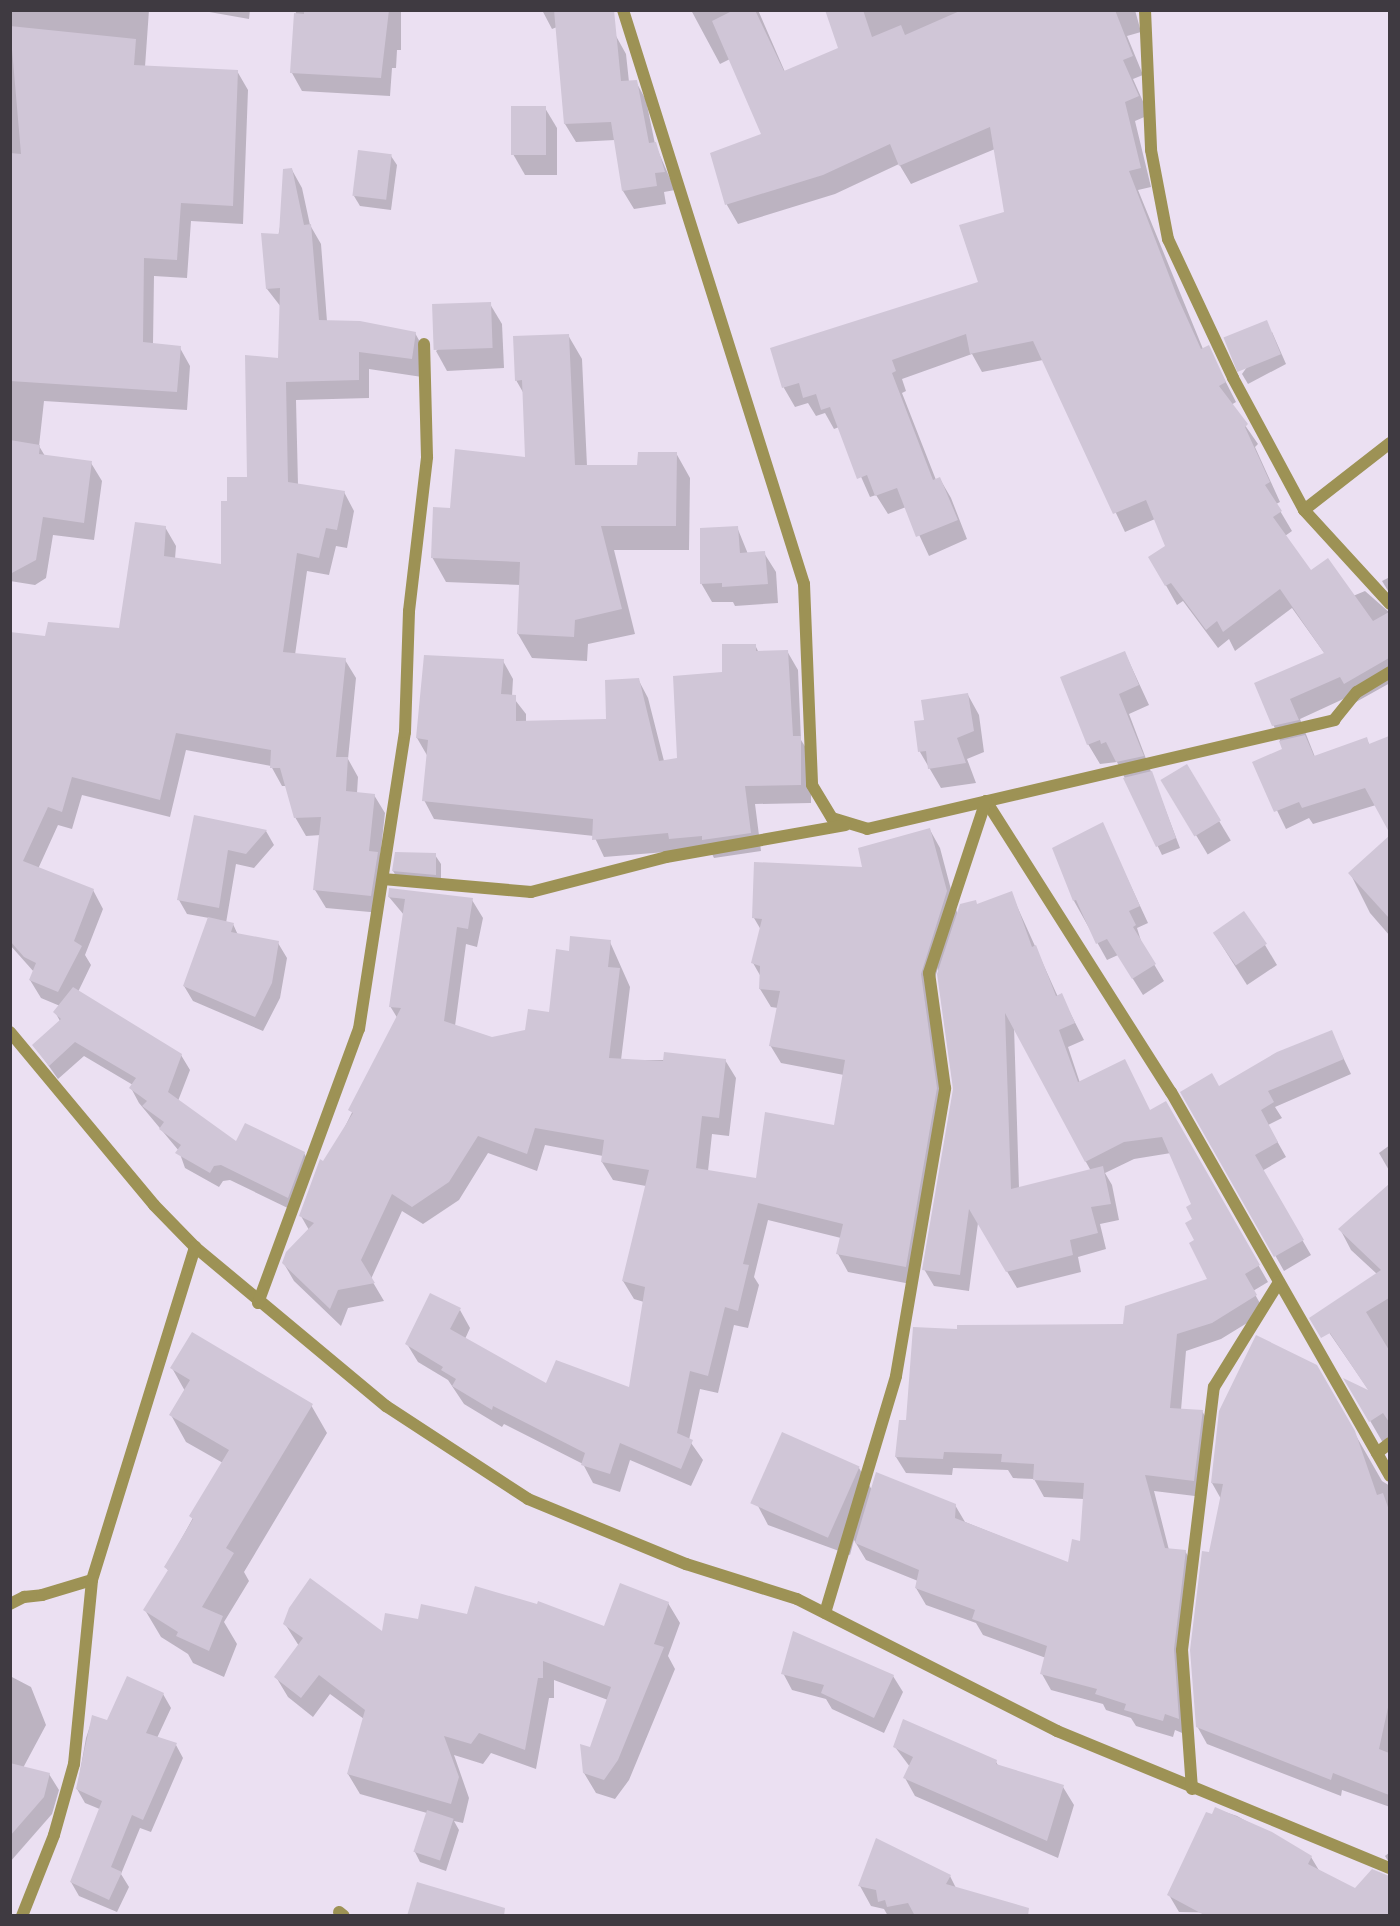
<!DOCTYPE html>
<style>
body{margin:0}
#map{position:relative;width:1400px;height:1926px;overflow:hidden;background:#ebe0f2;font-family:"Varela Round",sans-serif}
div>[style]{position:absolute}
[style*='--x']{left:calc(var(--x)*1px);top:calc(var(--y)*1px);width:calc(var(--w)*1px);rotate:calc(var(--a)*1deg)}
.shadow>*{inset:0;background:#0003;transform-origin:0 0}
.building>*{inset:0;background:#d0c6d7;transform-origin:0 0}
.street>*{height:12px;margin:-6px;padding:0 6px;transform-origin:6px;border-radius:6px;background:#9d9255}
span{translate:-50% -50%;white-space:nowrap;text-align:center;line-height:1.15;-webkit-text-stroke:4.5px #f7eefd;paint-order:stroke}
.frame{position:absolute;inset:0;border:12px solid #3f3a41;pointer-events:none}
</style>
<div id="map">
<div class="shadow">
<div style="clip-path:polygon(10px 10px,149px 10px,145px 67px,237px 71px,248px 90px,243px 224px,191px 221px,187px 278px,154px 276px,153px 344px,180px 348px,190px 366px,187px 410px,44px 401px,39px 446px,45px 456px,91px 463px,102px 481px,94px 540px,53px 535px,46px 578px,35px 585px,10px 581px)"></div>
<div style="clip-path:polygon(198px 10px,250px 10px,249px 19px)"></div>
<div style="clip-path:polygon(296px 10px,401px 10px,401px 50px,397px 50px,396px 68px,392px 68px,390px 96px,302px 91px,292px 73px)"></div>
<div style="clip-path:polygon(542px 10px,598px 10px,616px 36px,626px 54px,629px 82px,636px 82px,646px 100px,655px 144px,675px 190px,664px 192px,666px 204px,634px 209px,623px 191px,615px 140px,576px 142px,565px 124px,557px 27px,552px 29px)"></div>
<div style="clip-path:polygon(691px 10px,758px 10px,785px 72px,841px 48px,857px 10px,1135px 10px,1141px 32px,1127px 36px,1143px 75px,1133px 79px,1149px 115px,1135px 121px,1151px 187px,1138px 190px,1203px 349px,1208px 347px,1236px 402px,1231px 405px,1258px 444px,1255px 447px,1280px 502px,1276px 504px,1292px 531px,1285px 536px,1311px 572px,1353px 596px,1365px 591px,1390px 613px,1390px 683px,1356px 702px,1352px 695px,1300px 719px,1315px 757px,1366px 739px,1370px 745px,1390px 738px,1390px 829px,1376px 805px,1313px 824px,1309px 818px,1286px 829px,1254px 763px,1284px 750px,1256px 684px,1325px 654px,1292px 608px,1235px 651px,1229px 639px,1218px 648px,1183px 601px,1177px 605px,1150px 557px,1167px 547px,1155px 519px,1125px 532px,1043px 360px,982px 372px,972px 354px,902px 379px,906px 391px,902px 393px,936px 480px,940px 479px,951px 498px,967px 539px,929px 556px,906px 507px,888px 514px,876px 495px,870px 497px,839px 427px,834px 429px,825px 413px,816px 416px,808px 403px,795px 407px,784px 388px,772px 349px,980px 283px,1006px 213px,995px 149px,911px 184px,899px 164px,835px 194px,738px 224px,727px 205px,711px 154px,763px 134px,730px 59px,720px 64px)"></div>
<div style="clip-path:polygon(545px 108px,557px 128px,557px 175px,525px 175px,513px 154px)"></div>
<div style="clip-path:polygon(391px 156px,397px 165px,391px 210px,360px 206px,354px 196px)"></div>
<div style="clip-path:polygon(292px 170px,302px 188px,310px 225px,321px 244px,327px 321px,415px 333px,425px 351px,422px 377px,369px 369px,369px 398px,296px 400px,298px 485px,344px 492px,354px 511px,347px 548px,336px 546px,329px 575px,307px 571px,295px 655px,345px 660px,356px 678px,348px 759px,358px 777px,357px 793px,374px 795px,385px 813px,380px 858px,381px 913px,326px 908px,315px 890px,321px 835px,306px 836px,295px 817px,287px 786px,282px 786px,271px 766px,186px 750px,170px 817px,82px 795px,72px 829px,58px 825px,38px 869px,93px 890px,103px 909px,85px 955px,91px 965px,78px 992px,181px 1055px,190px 1070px,178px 1101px,236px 1143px,304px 1153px,312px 1168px,296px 1212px,230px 1180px,223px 1181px,219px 1187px,185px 1168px,179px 1151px,139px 1103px,131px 1088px,133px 1085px,84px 1056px,58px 1079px,34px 1045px,60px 1021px,55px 1012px,60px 1006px,41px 998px,30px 980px,34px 972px,10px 945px,10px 634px,46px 638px,121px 630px,165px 527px,176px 546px,175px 559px,223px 566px,229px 503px,249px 478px,279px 360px,281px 307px,267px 289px)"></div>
<div style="clip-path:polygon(490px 304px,502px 324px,504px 368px,447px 371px,436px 351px)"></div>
<div style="clip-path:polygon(1272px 332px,1286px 364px,1248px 384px,1242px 374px)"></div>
<div style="clip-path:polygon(568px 335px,582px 359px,587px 466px,639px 466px,676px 453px,690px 478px,689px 550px,614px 550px,635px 634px,588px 644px,587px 661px,532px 658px,518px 634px,521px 585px,446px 582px,432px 557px,452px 510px,527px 458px,524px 394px,516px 380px)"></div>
<div style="clip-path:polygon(737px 527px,748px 554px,764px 553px,776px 572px,778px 603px,735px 606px,733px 602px,712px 602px,701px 583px)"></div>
<div style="clip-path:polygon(1390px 577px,1390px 594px,1382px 581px)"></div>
<div style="clip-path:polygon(755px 645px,759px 653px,787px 651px,798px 670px,801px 740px,811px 756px,811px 803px,755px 804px,761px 851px,714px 858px,712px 854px,678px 851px,604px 857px,594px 836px,434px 819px,424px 800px,428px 757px,417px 738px,503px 661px,513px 679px,512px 696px,526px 714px,526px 722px,608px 720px,638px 679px,648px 698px,664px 761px,678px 759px,724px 674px)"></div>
<div style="clip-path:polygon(1125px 653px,1149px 705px,1129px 714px,1180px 848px,1162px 855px,1117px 762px,1100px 764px,1088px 744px)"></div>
<div style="clip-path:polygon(968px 695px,979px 715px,984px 752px,967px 759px,976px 783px,941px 788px,920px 752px,916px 723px,926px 721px)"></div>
<div style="left:1186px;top:766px;width:87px;height:27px;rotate:59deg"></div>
<div style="clip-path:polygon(195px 816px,266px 831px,274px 845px,254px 868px,236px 864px,226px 923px,233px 924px,238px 935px,278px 943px,287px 958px,280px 998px,263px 1031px,193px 1001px,184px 986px,209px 918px,187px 914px,179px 900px)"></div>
<div style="clip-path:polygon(1102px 824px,1148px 923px,1137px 928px,1142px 944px,1164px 981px,1143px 995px,1118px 955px,1107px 960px,1074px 901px,1054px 849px)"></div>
<div style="clip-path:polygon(evenodd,930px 830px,940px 848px,958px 916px,1011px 893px,1058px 997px,1061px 995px,1084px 1040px,1068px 1047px,1080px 1083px,1151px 1112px,1166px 1103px,1268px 1282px,1253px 1291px,1265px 1312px,1221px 1339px,1186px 1351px,1181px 1410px,1202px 1411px,1212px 1428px,1203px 1497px,1154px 1491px,1169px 1550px,1185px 1551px,1195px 1568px,1183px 1667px,1187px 1735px,1175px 1730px,1173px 1737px,1136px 1726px,1131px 1718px,1106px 1710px,1103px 1704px,1051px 1690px,1042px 1674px,1046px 1658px,983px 1635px,976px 1623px,926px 1605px,916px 1588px,918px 1581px,866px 1560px,854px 1540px,850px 1555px,768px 1525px,758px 1506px,783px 1434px,859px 1468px,872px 1490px,955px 1505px,965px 1522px,1070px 1564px,1082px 1542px,1084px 1499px,1044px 1497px,1034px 1479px,1013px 1478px,1008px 1470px,953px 1468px,952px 1475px,906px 1473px,896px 1457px,908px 1422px,958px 1331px,1125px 1326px,1209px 1280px,1196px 1241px,1193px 1205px,1171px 1153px,1134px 1159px,1105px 1173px,1112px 1185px,1119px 1220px,1100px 1224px,1106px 1249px,1078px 1257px,1081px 1272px,1017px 1288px,978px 1223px,969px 1291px,934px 1286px,924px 1269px,955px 1089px,938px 968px,930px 993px,946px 1107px,916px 1285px,848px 1272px,838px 1254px,841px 1238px,768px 1220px,754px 1277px,759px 1285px,748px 1328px,734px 1325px,718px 1393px,700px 1389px,689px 1440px,703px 1460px,691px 1486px,630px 1460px,620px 1492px,593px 1483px,583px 1464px,504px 1424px,502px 1427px,464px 1404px,448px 1380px,418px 1362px,407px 1344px,460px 1310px,470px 1328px,465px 1339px,546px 1385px,630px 1389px,644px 1302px,634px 1299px,623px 1281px,646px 1186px,613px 1180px,602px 1162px,603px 1156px,545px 1145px,537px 1171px,488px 1153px,459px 1200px,423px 1224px,402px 1211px,371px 1279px,384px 1301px,348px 1308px,341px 1326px,294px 1281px,283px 1262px,309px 1230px,301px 1216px,398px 1019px,390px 1006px,404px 915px,389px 897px,472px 900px,483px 918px,477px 947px,466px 944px,455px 1026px,492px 1038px,526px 1031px,551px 1014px,570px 952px,610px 942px,630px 987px,621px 1060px,725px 1060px,736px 1078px,729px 1136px,712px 1134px,708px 1171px,758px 1180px,835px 1126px,844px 1075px,781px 1063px,770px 1045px,778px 1008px,771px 1007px,760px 989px,761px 977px,753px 963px,761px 930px,754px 918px,864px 868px,930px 830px,1014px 1026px,1086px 1162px,1091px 1171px,1019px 1188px,1014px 1026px)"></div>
<div style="clip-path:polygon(1390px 838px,1390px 936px,1370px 913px,1350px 873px)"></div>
<div style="clip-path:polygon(396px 854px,435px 855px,441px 864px,441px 885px,399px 881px,393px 871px)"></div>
<div style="clip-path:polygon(1214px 933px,1265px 945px,1277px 965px,1247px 985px)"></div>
<div style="clip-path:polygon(1331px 1032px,1351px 1074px,1275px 1107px,1282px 1118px,1268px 1125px,1286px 1157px,1262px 1171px,1311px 1255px,1284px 1271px,1183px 1093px,1218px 1088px)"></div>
<div style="clip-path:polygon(1390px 1145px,1390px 1172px,1379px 1153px)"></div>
<div style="clip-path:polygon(1384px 1191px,1390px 1198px,1390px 1455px,1347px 1381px,1370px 1392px,1328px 1331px,1377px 1274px,1351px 1250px,1340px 1229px)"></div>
<div style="clip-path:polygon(1316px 1366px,1382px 1481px,1390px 1486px,1390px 1807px,1342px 1790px,1341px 1796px,1207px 1744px,1197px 1726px,1210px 1553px,1221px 1499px,1212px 1483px)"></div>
<div style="clip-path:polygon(172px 1368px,311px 1405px,327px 1433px,244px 1572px,249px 1581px,224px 1622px,237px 1644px,224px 1677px,193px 1663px,188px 1654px,161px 1637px,145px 1610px,169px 1572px,166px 1567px,223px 1463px,186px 1442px,171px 1415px,185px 1391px)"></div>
<div style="clip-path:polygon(668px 1603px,680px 1623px,668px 1656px,675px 1669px,629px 1780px,615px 1799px,596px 1793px,584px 1773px,608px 1700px,554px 1680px,554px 1698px,549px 1698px,536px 1769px,491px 1753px,483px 1764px,454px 1755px,469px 1798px,463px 1823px,454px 1821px,459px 1830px,446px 1871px,420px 1862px,415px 1852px,427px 1813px,360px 1794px,348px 1774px,364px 1719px,330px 1694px,313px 1717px,288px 1697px,276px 1677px,299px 1646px,285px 1624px,383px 1633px,419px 1621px,468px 1615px,605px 1628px)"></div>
<div style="clip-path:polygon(783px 1673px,893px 1676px,903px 1692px,884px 1733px,832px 1709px,826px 1699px,792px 1690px)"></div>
<div style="clip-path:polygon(10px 1676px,31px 1687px,46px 1725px,23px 1768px,49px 1774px,59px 1790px,52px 1814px,10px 1862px)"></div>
<div style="clip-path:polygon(163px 1694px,171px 1708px,157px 1738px,176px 1745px,183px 1758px,151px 1832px,140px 1828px,121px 1874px,129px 1887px,117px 1912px,79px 1896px,71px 1882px,102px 1810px,85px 1803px,77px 1789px,86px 1738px,93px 1717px,108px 1722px)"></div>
<div style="clip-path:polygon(895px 1747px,996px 1762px,999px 1767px,1063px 1787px,1074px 1805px,1058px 1858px,915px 1796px,905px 1778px,910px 1767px)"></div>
<div style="clip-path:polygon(1216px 1809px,1237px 1816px,1311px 1857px,1320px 1872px,1356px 1890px,1390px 1877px,1390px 1916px,1179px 1912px,1169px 1895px)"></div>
<div style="clip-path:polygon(1390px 1852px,1390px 1864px,1385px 1856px)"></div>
<div style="clip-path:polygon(950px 1876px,956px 1888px,1002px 1916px,888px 1916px,884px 1909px,871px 1906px,860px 1886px)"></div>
</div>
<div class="building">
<div style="clip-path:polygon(304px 10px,389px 10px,381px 78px,290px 73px,294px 13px,304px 14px)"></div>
<div style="clip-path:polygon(554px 10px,614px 10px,621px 81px,637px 80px,649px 143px,656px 142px,665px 172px,655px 173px,657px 186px,622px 191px,611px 122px,564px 124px)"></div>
<div style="clip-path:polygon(734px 10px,755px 10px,784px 71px,838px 48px,825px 10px,863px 10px,872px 37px,901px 25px,905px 35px,962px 10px,1115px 10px,1133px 56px,1123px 60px,1139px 96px,1125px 102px,1141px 168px,1129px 171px,1177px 296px,1201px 349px,1209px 345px,1226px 382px,1219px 386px,1248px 424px,1245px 427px,1270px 482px,1265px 485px,1282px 511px,1273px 517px,1311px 570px,1328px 558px,1373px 621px,1389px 612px,1389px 658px,1344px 684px,1340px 677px,1290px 699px,1299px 720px,1272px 726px,1254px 683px,1324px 653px,1280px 589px,1223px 632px,1217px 621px,1206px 630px,1171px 583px,1165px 586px,1148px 557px,1165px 546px,1146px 500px,1113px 514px,1033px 341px,970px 354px,966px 334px,892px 360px,896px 371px,892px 373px,933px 480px,940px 477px,958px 520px,916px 537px,897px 488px,875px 496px,867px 475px,857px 479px,830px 407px,821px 410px,816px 394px,803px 398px,799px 383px,782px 388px,770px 348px,978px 282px,959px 225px,1004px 212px,990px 127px,899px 166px,890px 144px,823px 175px,725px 205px,710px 153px,761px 134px,712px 21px)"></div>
<div style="clip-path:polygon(10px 26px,136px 39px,134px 65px,238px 70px,233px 206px,181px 203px,177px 260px,144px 258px,143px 342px,181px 346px,177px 392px,10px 381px,10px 153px,21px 154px)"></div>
<div style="left:511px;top:106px;width:35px;height:49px"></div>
<div style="left:358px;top:150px;width:34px;height:46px;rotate:7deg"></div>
<div style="clip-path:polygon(292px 168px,304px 225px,311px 224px,319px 320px,360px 321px,416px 332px,412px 359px,359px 352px,359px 380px,286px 382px,288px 482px,345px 491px,337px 530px,326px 528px,319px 558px,297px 553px,283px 652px,346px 658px,336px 757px,348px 757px,346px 791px,375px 794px,369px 851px,378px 852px,371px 896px,313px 890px,321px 817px,294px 818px,280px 768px,270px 768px,271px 750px,176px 733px,160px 800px,72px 777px,62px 812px,48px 807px,23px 861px,94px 889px,74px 941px,82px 946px,58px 992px,29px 980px,36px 963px,24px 957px,10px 941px,10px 632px,45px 636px,48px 622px,119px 628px,135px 522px,166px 526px,164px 556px,221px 564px,221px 501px,227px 501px,227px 477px,247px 477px,245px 355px,278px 358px,280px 288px,266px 289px,261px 233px,279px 234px,283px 169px)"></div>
<div style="left:491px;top:302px;width:46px;height:59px;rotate:88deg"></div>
<div style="left:1267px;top:320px;width:37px;height:47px;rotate:68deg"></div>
<div style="clip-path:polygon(569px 334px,575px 465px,637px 465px,638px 452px,677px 452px,676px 526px,601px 526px,622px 609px,575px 620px,574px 637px,517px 634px,520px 562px,431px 558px,433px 507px,450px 508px,455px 449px,525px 457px,522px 380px,515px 381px,513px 336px)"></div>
<div style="clip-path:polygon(10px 440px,40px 445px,39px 454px,92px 461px,84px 523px,43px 517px,36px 560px,10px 574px)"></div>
<div style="clip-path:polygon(738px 526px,740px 553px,765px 551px,768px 584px,722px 587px,722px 583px,700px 584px,700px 528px)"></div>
<div style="clip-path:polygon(722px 644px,756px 644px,756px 651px,788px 650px,793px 736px,801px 736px,801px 785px,745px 786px,751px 833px,702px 840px,702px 836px,669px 839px,668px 833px,592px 840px,593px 819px,422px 801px,428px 740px,416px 738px,424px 655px,504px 659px,501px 694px,516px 695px,516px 721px,606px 719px,605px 680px,639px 678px,659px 761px,677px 758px,673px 676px,722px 672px)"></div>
<div style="clip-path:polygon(1125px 651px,1139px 685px,1119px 694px,1144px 756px,1116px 762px,1106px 742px,1101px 744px,1100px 740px,1087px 745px,1060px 677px)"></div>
<div style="clip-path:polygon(968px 693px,974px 731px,957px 738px,966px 763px,928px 769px,926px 751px,918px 752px,914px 721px,924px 720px,921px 700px)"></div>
<div style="clip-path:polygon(1305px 735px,1314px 756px,1367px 737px,1369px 744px,1389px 736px,1389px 832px,1365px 788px,1302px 808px,1299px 802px,1274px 812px,1252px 762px,1282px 749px,1279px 741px)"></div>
<div style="left:1187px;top:764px;width:66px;height:31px;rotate:59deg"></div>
<div style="clip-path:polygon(1152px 771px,1176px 838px,1156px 847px,1123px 778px)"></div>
<div style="clip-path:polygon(194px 815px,267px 830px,246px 854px,228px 850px,219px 908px,177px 900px)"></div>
<div style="clip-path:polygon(1103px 822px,1140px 906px,1129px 911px,1136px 925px,1133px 927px,1156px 964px,1132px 979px,1107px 939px,1096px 944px,1076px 900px,1073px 901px,1052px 848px)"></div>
<div style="clip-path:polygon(930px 828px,947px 891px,921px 974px,937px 1088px,906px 1267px,836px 1254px,843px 1224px,758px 1203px,743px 1264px,749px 1265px,738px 1311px,725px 1307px,708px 1376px,690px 1371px,677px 1433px,693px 1440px,681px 1469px,620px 1443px,610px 1474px,581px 1465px,585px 1453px,493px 1406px,492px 1410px,452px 1386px,456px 1379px,441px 1370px,443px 1367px,405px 1344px,430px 1293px,461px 1308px,450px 1329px,546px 1383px,556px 1360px,629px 1387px,645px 1287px,622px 1281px,649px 1170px,601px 1162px,604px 1140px,535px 1128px,527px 1154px,478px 1136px,449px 1182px,412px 1207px,392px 1194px,361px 1260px,375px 1283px,338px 1290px,330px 1309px,282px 1263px,286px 1252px,314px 1223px,299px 1216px,320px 1159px,323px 1161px,353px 1113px,348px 1110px,401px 1008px,389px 1007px,405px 899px,388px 897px,389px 888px,473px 898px,468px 929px,457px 927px,444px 1021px,492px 1037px,525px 1030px,528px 1009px,549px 1012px,556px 949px,569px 951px,570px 936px,611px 940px,608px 967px,620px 968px,609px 1058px,663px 1061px,664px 1052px,726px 1059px,719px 1118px,702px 1116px,696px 1168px,756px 1178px,765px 1112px,834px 1125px,845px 1060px,769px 1046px,780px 991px,759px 989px,760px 966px,751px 963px,762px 919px,752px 918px,754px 862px,862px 867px,858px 848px)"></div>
<div style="clip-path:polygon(1389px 836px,1389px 918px,1348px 873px)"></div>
<div style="clip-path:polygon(395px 852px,436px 853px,436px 875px,392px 871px)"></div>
<div style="clip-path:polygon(1012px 891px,1032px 947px,1036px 945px,1056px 996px,1062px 993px,1075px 1023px,1059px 1030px,1078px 1082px,1125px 1059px,1150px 1110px,1166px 1101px,1260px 1265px,1245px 1274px,1257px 1295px,1212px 1323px,1177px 1334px,1170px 1408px,1203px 1410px,1194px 1481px,1145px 1475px,1165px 1548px,1186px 1550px,1174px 1649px,1179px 1719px,1165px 1714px,1163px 1721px,1124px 1710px,1126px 1704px,1095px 1694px,1097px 1689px,1040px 1674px,1047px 1646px,972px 1619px,975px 1610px,915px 1588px,919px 1570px,855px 1543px,876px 1472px,956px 1504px,955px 1518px,1068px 1562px,1072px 1539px,1080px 1541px,1084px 1483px,1033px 1480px,1034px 1464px,1001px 1462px,1002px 1454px,944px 1452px,943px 1459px,895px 1457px,899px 1420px,906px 1420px,913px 1327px,957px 1329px,957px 1325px,1123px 1324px,1125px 1306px,1207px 1279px,1189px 1243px,1194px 1240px,1185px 1223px,1192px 1219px,1186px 1207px,1191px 1204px,1162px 1137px,1124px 1142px,1085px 1162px,1005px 1013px,1011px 1189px,1103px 1166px,1111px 1204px,1091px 1207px,1098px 1233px,1070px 1240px,1073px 1255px,1006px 1272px,969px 1209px,960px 1275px,922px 1270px,953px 1089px,937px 974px,960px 904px,976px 900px,977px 904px)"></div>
<div style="left:1244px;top:911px;width:40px;height:38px;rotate:55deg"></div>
<div style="clip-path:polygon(208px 917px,234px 923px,231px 932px,279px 941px,272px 983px,255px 1017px,183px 986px)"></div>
<div style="clip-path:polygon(73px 987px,182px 1054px,168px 1092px,236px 1141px,245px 1123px,305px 1152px,288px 1198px,221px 1165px,214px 1166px,210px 1173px,175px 1153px,181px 1145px,159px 1129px,164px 1122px,142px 1106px,147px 1101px,129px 1088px,136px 1078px,75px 1042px,49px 1066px,32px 1045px,61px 1019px,53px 1012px)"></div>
<div style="clip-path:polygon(1332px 1030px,1344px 1059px,1268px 1091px,1274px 1102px,1261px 1110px,1278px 1142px,1255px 1155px,1304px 1240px,1274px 1257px,1180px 1092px,1212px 1073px,1219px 1086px,1277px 1052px)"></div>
<div style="clip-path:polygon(1389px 1184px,1389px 1298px,1366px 1312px,1389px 1350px,1389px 1422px,1383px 1413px,1369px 1422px,1343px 1378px,1368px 1390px,1330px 1333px,1321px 1338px,1309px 1318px,1381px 1270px,1338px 1229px)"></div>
<div style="clip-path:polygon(192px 1332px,313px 1404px,226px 1548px,234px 1553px,202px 1607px,223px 1616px,209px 1651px,176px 1636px,178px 1632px,143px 1610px,168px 1570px,164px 1567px,193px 1519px,189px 1516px,229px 1450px,169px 1415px,190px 1380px,170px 1368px)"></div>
<div style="clip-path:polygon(1256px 1335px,1317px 1365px,1355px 1431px,1377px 1495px,1383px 1493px,1389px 1510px,1389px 1703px,1379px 1749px,1389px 1753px,1389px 1795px,1333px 1773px,1331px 1780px,1196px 1727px,1190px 1650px,1202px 1551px,1209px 1552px,1223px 1484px,1211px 1483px,1219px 1411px)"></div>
<div style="left:782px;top:1432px;width:85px;height:78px;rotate:24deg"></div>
<div style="clip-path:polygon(310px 1578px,382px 1631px,385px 1613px,418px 1619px,421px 1604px,467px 1614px,475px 1586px,537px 1604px,538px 1601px,604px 1626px,620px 1583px,669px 1602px,654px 1644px,664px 1647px,618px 1760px,604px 1780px,583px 1773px,580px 1744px,590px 1747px,611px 1687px,543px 1661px,543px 1678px,538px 1678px,525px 1750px,479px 1733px,471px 1744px,444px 1736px,459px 1777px,451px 1804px,347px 1774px,365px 1710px,319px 1675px,301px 1698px,274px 1677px,303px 1638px,283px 1624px,289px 1608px)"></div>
<div style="clip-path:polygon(793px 1631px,894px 1675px,874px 1718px,821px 1693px,824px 1685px,781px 1674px)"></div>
<div style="clip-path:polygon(127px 1676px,164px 1693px,146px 1733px,177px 1743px,143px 1820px,132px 1815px,111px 1867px,122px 1872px,109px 1900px,70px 1882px,102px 1801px,76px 1789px,92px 1715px,107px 1720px)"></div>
<div style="clip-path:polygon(903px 1719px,997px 1760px,996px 1764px,1064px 1785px,1047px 1841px,903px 1778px,913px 1757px,893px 1747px)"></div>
<div style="clip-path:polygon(10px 1763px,50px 1773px,44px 1797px,10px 1836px)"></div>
<div style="clip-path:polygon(1215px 1807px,1272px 1832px,1312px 1856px,1308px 1864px,1355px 1888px,1372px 1869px,1389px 1876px,1389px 1916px,1206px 1916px,1167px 1895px,1206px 1812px,1212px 1814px)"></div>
<div style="left:427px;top:1810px;width:28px;height:44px;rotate:18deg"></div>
<div style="clip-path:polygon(876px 1838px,951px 1875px,946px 1884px,1029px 1908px,1028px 1916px,915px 1916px,908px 1903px,887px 1907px,885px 1900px,878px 1902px,876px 1890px,858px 1886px)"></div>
<div style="clip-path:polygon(417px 1882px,505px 1908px,504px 1916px,407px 1916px)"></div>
</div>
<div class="street">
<div style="--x:623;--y:10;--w:602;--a:72.5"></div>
<div style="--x:804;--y:584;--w:201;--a:87.7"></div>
<div style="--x:812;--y:785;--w:39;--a:59"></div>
<div style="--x:832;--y:818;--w:37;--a:17"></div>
<div style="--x:867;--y:829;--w:480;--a:-13.1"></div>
<div style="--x:1334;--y:720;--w:36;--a:-51"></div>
<div style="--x:1357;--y:692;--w:39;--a:-31"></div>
<div style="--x:1145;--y:10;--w:140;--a:87.5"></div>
<div style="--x:1151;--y:150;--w:91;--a:79.2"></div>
<div style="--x:1168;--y:239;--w:153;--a:64.9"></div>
<div style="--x:1233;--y:378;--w:150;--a:61.7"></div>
<div style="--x:1304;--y:510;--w:127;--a:47.5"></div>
<div style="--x:1304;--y:510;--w:109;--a:-37.9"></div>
<div style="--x:986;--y:801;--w:345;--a:57.6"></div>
<div style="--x:1171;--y:1092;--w:442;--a:60.3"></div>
<div style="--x:383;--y:879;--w:149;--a:5"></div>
<div style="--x:531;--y:892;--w:139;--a:-14.5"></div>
<div style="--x:666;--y:857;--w:182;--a:-10.1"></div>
<div style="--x:10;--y:1032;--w:225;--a:50.2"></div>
<div style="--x:154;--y:1205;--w:59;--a:45.7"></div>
<div style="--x:195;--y:1247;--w:249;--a:39.8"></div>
<div style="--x:386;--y:1406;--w:170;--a:33.2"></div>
<div style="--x:528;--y:1499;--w:171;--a:22.4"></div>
<div style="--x:686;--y:1564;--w:116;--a:17.5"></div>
<div style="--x:797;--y:1599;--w:292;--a:26.9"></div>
<div style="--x:1057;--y:1731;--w:360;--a:22.4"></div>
<div style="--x:258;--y:1303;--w:292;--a:-69.8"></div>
<div style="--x:359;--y:1029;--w:301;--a:-81.2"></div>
<div style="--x:405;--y:732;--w:121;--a:-88.1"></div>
<div style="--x:409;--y:611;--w:155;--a:-83.3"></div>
<div style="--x:427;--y:457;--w:113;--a:-91.5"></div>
<div style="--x:1377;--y:1453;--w:16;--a:-38"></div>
<div style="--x:10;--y:1604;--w:16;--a:-27"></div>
<div style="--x:24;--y:1597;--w:18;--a:-6"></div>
<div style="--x:42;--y:1595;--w:52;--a:-16.7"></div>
<div style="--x:825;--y:1613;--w:247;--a:-73.3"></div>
<div style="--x:896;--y:1376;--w:292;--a:-80.3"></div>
<div style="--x:945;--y:1088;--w:116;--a:-97.9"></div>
<div style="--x:929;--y:973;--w:181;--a:-71.7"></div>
<div style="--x:1192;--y:1789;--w:139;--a:-94.1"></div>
<div style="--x:1182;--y:1650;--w:265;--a:-83.1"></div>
<div style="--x:1214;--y:1387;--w:123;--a:-58.2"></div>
<div style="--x:339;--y:1912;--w:6;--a:39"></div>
<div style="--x:22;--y:1916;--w:87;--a:-68.4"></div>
<div style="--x:54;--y:1835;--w:74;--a:-74.3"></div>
<div style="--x:74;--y:1764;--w:185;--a:-84.4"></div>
<div style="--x:92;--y:1580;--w:349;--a:-72.8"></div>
</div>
<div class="frame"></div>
</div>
